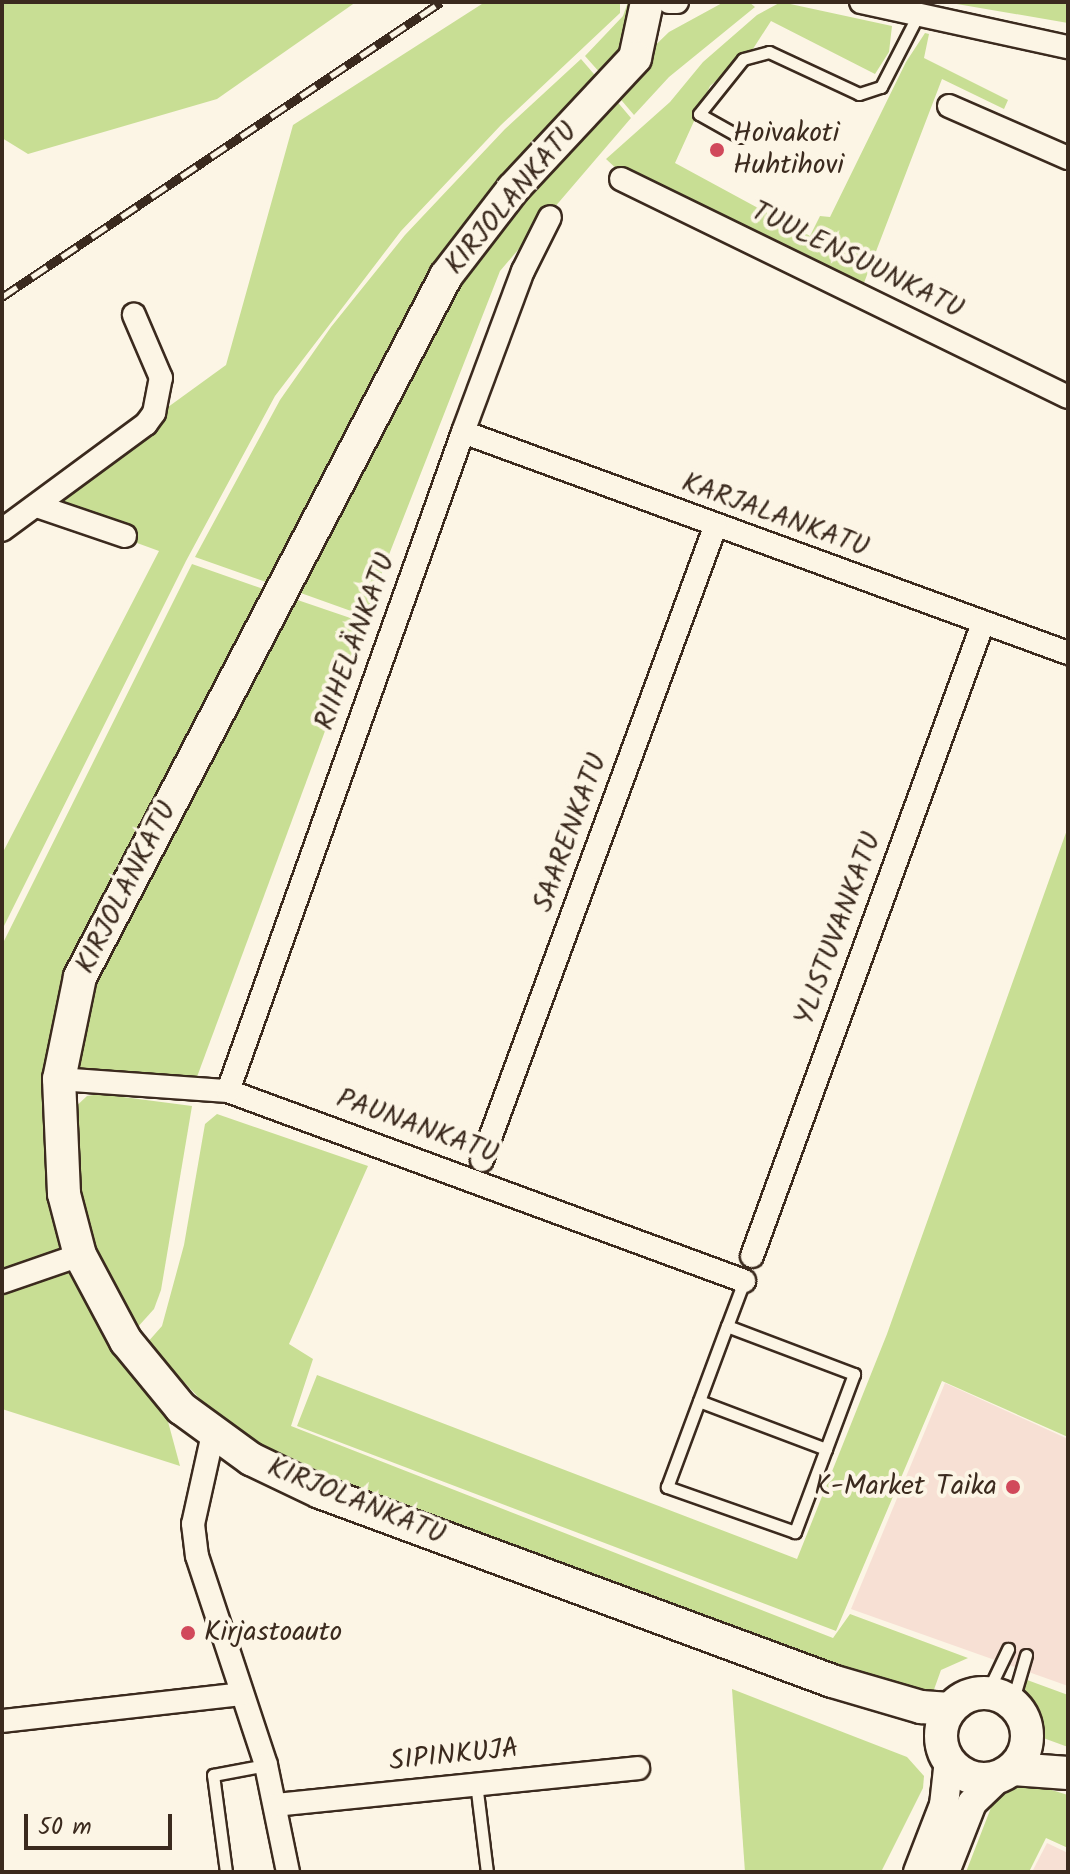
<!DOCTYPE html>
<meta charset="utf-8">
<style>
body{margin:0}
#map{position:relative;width:1070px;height:1874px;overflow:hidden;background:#fcf5e5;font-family:Kalam,sans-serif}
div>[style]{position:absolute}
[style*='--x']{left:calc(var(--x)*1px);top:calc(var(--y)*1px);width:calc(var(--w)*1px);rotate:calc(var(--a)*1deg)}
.built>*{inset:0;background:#f7e0d4}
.green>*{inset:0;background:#c8de94}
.roads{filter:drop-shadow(2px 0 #3b2a1e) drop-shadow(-2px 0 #3b2a1e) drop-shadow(0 2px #3b2a1e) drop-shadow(0 -2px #3b2a1e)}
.service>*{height:11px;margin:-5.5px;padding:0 5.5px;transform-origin:5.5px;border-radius:5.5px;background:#fcf5e5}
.minor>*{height:22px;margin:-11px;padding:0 11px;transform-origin:11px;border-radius:11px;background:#fcf5e5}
.tertiary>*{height:28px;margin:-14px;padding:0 14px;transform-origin:14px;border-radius:14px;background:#fcf5e5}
.secondary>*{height:32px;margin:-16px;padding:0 16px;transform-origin:16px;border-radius:16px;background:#fcf5e5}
.secondary>.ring{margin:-16px;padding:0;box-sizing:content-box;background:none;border:32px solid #fcf5e5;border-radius:50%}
.rail>*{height:9px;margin-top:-4.5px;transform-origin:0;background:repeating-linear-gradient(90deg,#fcf5e5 0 18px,#3b2a1e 0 36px);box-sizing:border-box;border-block:2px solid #3b2a1e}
.dots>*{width:22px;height:22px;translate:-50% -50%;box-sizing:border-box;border:4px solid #fcf5e5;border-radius:50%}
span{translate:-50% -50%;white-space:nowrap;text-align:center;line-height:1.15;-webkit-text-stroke:8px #fcf5e5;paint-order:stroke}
.poi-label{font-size:28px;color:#3b2a1e}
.left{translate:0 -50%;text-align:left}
.right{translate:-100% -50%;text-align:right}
.street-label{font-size:28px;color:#3b2a1e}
.frame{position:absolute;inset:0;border:4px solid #3b2a1e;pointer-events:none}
.scale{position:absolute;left:24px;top:1814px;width:148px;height:36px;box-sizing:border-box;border:4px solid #3b2a1e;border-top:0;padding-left:10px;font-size:24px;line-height:28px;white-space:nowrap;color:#3b2a1e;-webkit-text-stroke:6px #fcf5e5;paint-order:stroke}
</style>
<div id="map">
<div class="built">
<div style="clip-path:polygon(945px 1383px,1068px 1439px,1068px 1686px,851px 1609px)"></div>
<div style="clip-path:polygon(1047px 1843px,1068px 1853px,1068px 1872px,1032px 1872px)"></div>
</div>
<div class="green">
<div style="clip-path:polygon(2px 2px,356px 2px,217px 99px,28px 154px,2px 138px)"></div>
<div style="clip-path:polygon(485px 2px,620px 2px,620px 13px,501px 125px,401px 231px,275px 396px,186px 561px,2px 930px,2px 854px,159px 551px,33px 505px,226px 365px,293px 125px)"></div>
<div style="clip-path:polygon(628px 2px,634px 2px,640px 12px,609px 83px,585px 56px,623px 16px)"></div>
<div style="clip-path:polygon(724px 2px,749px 2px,755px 7px,669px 77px,634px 115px,611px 88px,669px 32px)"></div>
<div style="clip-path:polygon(781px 2px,892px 26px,889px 52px,875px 74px,771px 21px,751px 52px,710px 86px,675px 163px,810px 236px,820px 216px,830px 217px,906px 62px,925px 33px,929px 34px,924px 58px,1008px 100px,1004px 109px,942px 79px,862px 288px,621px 173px,606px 159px,670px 102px,703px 62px,757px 15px)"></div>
<div style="clip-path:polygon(945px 2px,1068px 2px,1068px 23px)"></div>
<div style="clip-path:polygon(581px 59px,606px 88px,507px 190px,277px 586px,195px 557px,280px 400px,331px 327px,405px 235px,505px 129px)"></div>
<div style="clip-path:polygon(609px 92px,631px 118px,500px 271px,365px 616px,284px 587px,449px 278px)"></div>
<div style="clip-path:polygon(192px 564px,272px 592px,77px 975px,66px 1257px,2px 1278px,2px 945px)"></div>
<div style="clip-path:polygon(280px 594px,365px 623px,194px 1085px,67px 1075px,84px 978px)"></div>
<div style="clip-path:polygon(1068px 827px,1068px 1437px,942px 1381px,836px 1631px,297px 1426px,317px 1375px,797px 1559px,887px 1334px)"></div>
<div style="clip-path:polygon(100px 1094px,192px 1106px,161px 1290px,154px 1309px,136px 1329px,110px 1293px,80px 1210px,71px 1111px,87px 1096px)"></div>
<div style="clip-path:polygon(217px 1114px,368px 1166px,289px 1344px,313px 1359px,291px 1426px,833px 1638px,850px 1614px,968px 1658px,941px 1670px,931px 1698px,335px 1484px,275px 1455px,218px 1418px,147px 1343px,162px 1326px,184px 1245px,205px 1124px)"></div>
<div style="clip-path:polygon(76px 1258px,160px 1392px,180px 1466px,2px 1409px,2px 1289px)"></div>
<div style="clip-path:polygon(1019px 1677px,1068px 1695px,1068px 1747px,1035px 1735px,1015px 1702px)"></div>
<div style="clip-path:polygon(732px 1689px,907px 1757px,924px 1776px,923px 1788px,881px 1872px,745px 1872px)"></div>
<div style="clip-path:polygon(1032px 1784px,1068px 1795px,1068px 1848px,1046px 1838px,1029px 1872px,966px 1872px,992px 1805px,1010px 1789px)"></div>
</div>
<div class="roads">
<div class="service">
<div style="--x:740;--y:137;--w:47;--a:-150.7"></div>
<div style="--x:699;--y:114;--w:70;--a:-51.3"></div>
<div style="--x:743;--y:59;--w:27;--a:-15"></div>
<div style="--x:769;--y:52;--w:99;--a:25"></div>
<div style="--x:859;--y:94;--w:23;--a:-18"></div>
<div style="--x:881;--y:87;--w:83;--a:-62.8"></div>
<div style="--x:727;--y:1326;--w:136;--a:20.7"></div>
<div style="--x:854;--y:1374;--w:169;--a:110.5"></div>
<div style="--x:795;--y:1532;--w:136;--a:-160.6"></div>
<div style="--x:667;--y:1487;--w:172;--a:-69.6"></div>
<div style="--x:727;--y:1326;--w:48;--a:-69.3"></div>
<div style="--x:699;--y:1401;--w:136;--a:20.7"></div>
<div style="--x:987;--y:1693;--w:49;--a:-64.5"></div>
<div style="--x:1012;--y:1703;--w:50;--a:-73.7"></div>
<div style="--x:476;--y:1783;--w:90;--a:83"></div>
<div style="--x:226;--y:1872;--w:98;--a:-97.6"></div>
<div style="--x:213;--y:1775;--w:54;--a:-10.7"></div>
</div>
<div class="minor">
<div style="--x:669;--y:2;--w:8;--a:0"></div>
<div style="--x:861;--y:2;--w:212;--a:12.3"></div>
<div style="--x:949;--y:106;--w:130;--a:23.6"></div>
<div style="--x:621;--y:179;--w:497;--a:26"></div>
<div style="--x:463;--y:432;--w:644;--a:20.07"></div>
<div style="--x:37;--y:506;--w:93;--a:18.8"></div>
<div style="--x:2;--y:530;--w:179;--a:-36.4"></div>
<div style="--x:146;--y:424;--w:14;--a:-54"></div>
<div style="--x:154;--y:413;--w:36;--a:-79"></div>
<div style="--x:161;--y:378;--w:69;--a:-113.2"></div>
<div style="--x:59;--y:1079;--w:169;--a:4.1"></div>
<div style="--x:228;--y:1091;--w:550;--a:20.21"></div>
<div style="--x:228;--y:1091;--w:700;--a:-70.37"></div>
<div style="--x:463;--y:432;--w:172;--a:-69.6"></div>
<div style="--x:523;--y:271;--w:60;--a:-63.4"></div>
<div style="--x:482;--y:1160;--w:675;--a:-69.79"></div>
<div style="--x:752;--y:1256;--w:674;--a:-69.95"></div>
<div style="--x:2;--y:1282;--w:83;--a:-19.1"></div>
<div style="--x:213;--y:1434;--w:92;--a:102.5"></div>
<div style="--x:193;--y:1524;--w:32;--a:83"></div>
<div style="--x:197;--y:1556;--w:220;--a:71.7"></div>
<div style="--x:266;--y:1765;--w:109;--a:78.4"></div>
<div style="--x:2;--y:1721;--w:241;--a:-6.4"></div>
<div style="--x:275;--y:1805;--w:365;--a:-5.8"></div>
</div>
<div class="tertiary">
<div style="--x:918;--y:1872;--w:72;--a:-68.8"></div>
<div style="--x:944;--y:1805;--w:45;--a:-83.7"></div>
<div style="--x:945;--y:1872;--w:74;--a:-68.6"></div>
<div style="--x:972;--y:1803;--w:39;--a:-44"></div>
</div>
<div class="secondary">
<div style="--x:647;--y:2;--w:57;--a:102.1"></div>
<div style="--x:635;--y:58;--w:179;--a:133"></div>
<div style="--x:513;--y:189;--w:110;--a:127.6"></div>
<div style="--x:446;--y:276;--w:791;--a:117.57"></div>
<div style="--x:80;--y:977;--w:104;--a:101.6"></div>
<div style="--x:59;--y:1079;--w:115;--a:87.5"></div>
<div style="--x:64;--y:1194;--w:63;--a:75.3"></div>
<div style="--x:80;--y:1255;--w:98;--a:61.9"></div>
<div style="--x:126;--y:1341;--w:87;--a:50.6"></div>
<div style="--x:181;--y:1408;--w:87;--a:36.1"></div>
<div style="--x:251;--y:1459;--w:76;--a:25.6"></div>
<div style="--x:320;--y:1492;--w:546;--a:20.26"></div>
<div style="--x:832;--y:1681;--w:93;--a:16.3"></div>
<div style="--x:921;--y:1707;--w:29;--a:4"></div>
<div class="ring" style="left:941px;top:1693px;width:54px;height:54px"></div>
<div style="--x:1013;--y:1769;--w:55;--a:4.2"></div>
</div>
</div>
<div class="rail">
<div style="--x:2;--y:297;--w:529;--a:-33.9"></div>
</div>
<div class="dots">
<div style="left:717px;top:150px;background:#d1495b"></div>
<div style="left:1013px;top:1487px;background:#d1495b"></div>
<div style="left:188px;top:1633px;background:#d1495b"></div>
</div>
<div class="poi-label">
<span class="left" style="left:733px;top:150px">Hoivakoti<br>Huhtihovi</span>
<span class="right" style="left:997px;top:1487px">K-Market Taika</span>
<span class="left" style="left:204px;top:1633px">Kirjastoauto</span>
</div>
<div class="street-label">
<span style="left:512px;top:199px;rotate:-50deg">KIRJOLANKATU</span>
<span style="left:857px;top:261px;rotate:26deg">TUULENSUUNKATU</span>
<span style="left:775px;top:516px;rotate:20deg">KARJALANKATU</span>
<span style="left:356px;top:642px;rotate:-70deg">RIIHELÄNKATU</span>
<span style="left:571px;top:833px;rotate:-70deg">SAARENKATU</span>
<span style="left:127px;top:888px;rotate:-63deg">KIRJOLANKATU</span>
<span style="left:839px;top:929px;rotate:-70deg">YLISTUVANKATU</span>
<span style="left:417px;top:1127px;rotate:20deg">PAUNANKATU</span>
<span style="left:356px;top:1502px;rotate:22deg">KIRJOLANKATU</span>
<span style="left:454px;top:1756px;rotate:-6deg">SIPINKUJA</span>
</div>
<div class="frame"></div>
<div class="scale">50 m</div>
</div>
